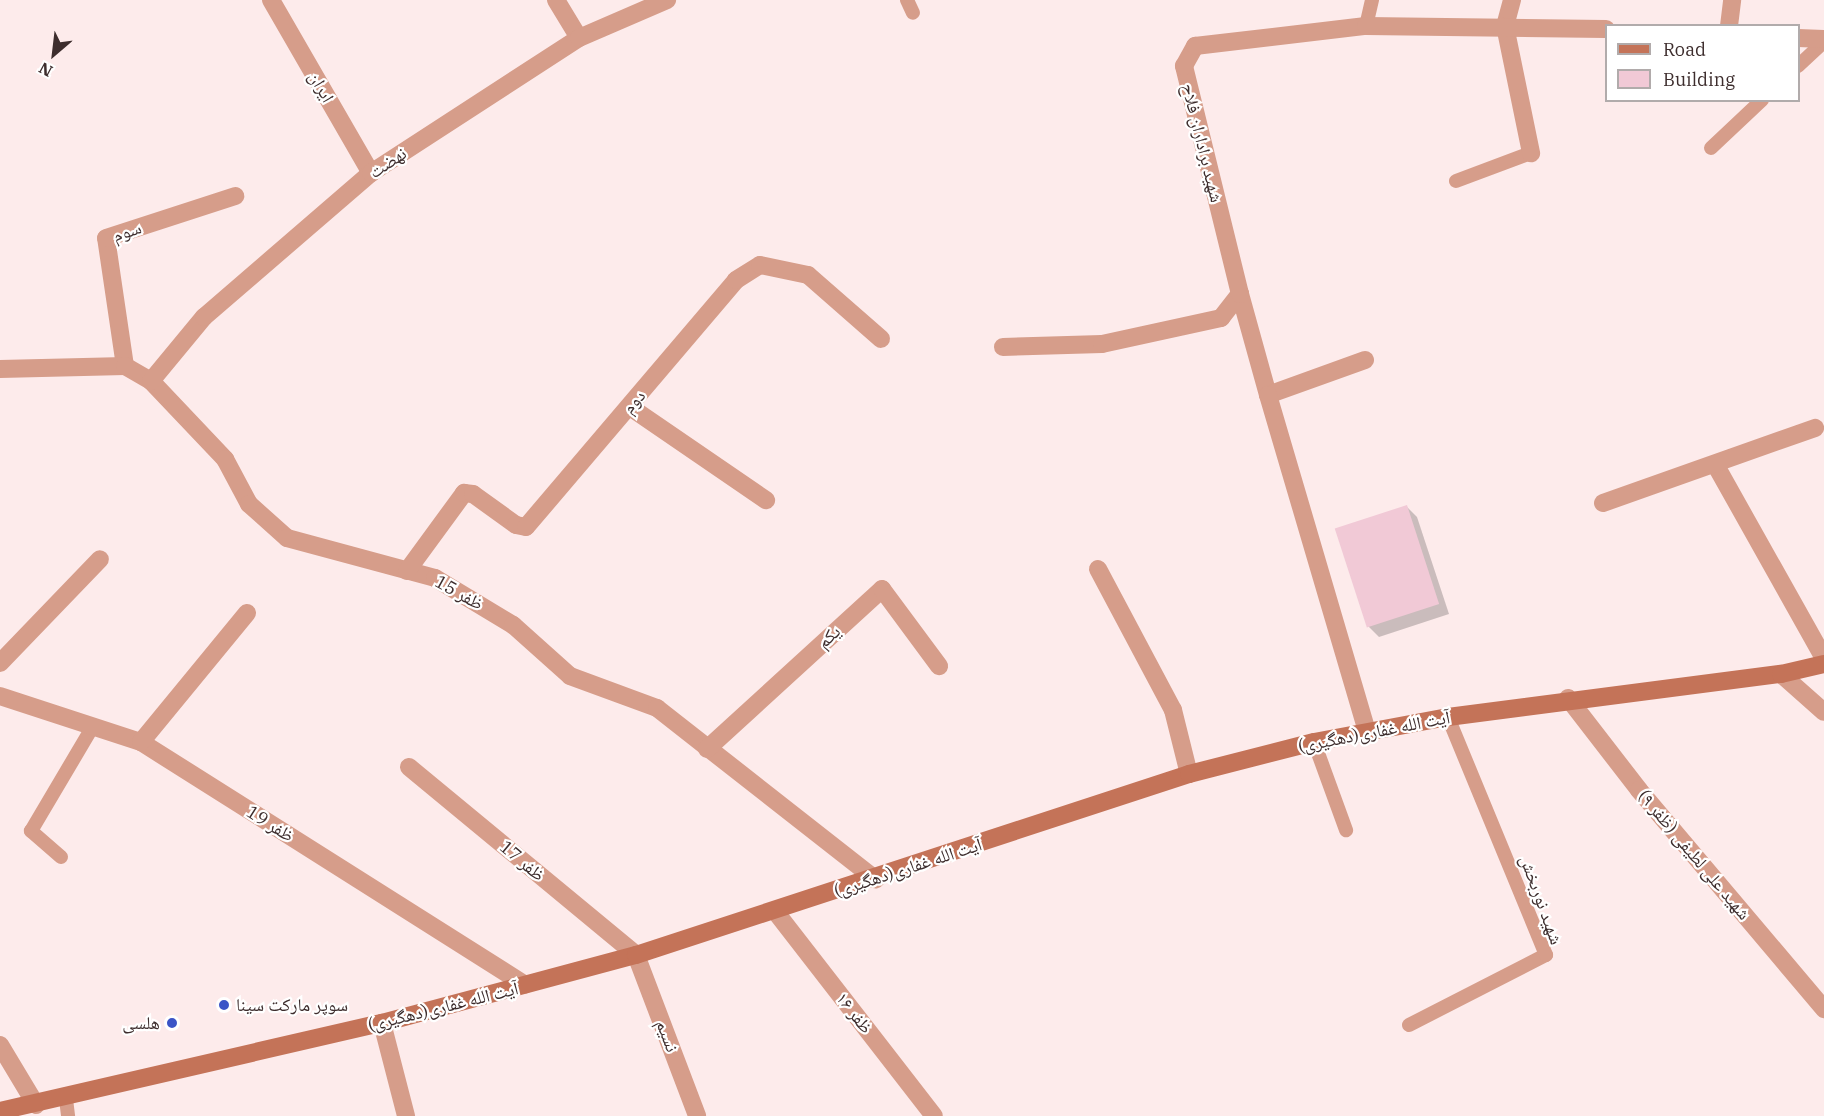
<!DOCTYPE html>
<meta charset="utf-8">
<style>
body{margin:0}
#map{position:relative;width:1824px;height:1116px;overflow:hidden;background:#fdebeb;font-family:"IBM Plex Serif","Noto Naskh Arabic",serif}
div>[style]{position:absolute}
[style*='--x']{left:calc(var(--x)*1px);top:calc(var(--y)*1px);width:calc(var(--w)*1px);rotate:calc(var(--a)*1deg)}
.shadow>*{inset:0;background:#0003}
.building>*{inset:0;background:#f1c9d6;transform-origin:0 0}
.lane>*{height:14px;margin:-7px;padding:0 7px;transform-origin:7px;border-radius:7px;background:#d69d8a}
.street>*{height:18px;margin:-9px;padding:0 9px;transform-origin:9px;border-radius:9px;background:#d69d8a}
.secondary>*{height:18px;margin:-9px;padding:0 9px;transform-origin:9px;border-radius:9px;background:#c47358}
.dots>*{width:16px;height:16px;translate:-50% -50%;box-sizing:border-box;border:3px solid #fff;border-radius:50%}
span{translate:-50% -50%;white-space:nowrap;text-align:center;line-height:1.15;-webkit-text-stroke:4.5px #fff;paint-order:stroke}
.street-label{font-size:18px;color:#3d2d2d}
.poi-label{font-size:18px;color:#3d2d2d}
.left{translate:0 -50%;text-align:left}
.right{translate:-100% -50%;text-align:right}
.legend{position:absolute;left:1605px;top:24px;width:195px;height:78px;box-sizing:border-box;background:#fff;border:2px solid #b1abab;margin:0;padding:8px 10px;list-style:none;font-size:18px;color:#3d2d2d}
.legend li{display:flex;align-items:center;gap:12px;height:30px}
.legend b{width:30px;border:2px solid #b1abab}
.north{position:absolute;left:24px;top:24px;width:60px;height:60px;-webkit-text-stroke:4px #fff;paint-order:stroke;rotate:208deg;font-size:16px;font-weight:700;line-height:24px;text-align:center;color:#3d2d2d}
.north::after{content:'';display:block;margin:auto;width:21px;height:27px;background:#3d2d2d;clip-path:polygon(50% 0,100% 100%,50% 72%,0 100%)}
</style>
<div id="map">
<div class="shadow">
<div style="clip-path:polygon(1407px 507px,1417px 517px,1449px 614px,1379px 637px,1368px 626px)"></div>
</div>
<div class="building">
<div style="left:1407px;top:505px;width:104px;height:76px;rotate:72deg"></div>
</div>
<div class="lane">
<div style="--x:907;--y:0;--w:14;--a:65"></div>
<div style="--x:1366;--y:26;--w:27;--a:-77"></div>
<div style="--x:1798;--y:66;--w:35;--a:-43"></div>
<div style="--x:1711;--y:148;--w:70;--a:-43.3"></div>
<div style="--x:1456;--y:181;--w:80;--a:-20.5"></div>
<div style="--x:1314;--y:742;--w:94;--a:70"></div>
<div style="--x:61;--y:857;--w:40;--a:-139"></div>
<div style="--x:31;--y:831;--w:122;--a:-59.4"></div>
<div style="--x:1409;--y:1025;--w:154;--a:-27.1"></div>
<div style="--x:1546;--y:955;--w:257;--a:-112.4"></div>
<div style="--x:66;--y:1099;--w:17;--a:83"></div>
</div>
<div class="street">
<div style="--x:271;--y:0;--w:200;--a:60"></div>
<div style="--x:556;--y:0;--w:44;--a:58.8"></div>
<div style="--x:1512;--y:0;--w:27;--a:105"></div>
<div style="--x:1505;--y:26;--w:130;--a:78.4"></div>
<div style="--x:1729;--y:26;--w:26;--a:-83"></div>
<div style="--x:1798;--y:38;--w:26;--a:2"></div>
<div style="--x:1240;--y:294;--w:105;--a:74.5"></div>
<div style="--x:1003;--y:347;--w:99;--a:-1.7"></div>
<div style="--x:1102;--y:344;--w:122;--a:-12.3"></div>
<div style="--x:1221;--y:318;--w:31;--a:-52"></div>
<div style="--x:1240;--y:294;--w:235;--a:-103.8"></div>
<div style="--x:1184;--y:66;--w:23;--a:-61"></div>
<div style="--x:1195;--y:46;--w:172;--a:-6.7"></div>
<div style="--x:1366;--y:26;--w:240;--a:0.7"></div>
<div style="--x:1365;--y:360;--w:103;--a:160.2"></div>
<div style="--x:1268;--y:395;--w:351;--a:73.6"></div>
<div style="--x:125;--y:366;--w:129;--a:-98.4"></div>
<div style="--x:106;--y:238;--w:136;--a:-18"></div>
<div style="--x:0;--y:369;--w:125;--a:-1.4"></div>
<div style="--x:125;--y:366;--w:30;--a:30"></div>
<div style="--x:151;--y:381;--w:108;--a:46.5"></div>
<div style="--x:225;--y:459;--w:51;--a:61.9"></div>
<div style="--x:249;--y:504;--w:51;--a:41.8"></div>
<div style="--x:287;--y:538;--w:153;--a:15.1"></div>
<div style="--x:435;--y:578;--w:91;--a:31.1"></div>
<div style="--x:513;--y:625;--w:76;--a:41.8"></div>
<div style="--x:570;--y:676;--w:93;--a:20.2"></div>
<div style="--x:657;--y:708;--w:278;--a:38.1"></div>
<div style="--x:151;--y:381;--w:83;--a:-50.4"></div>
<div style="--x:204;--y:317;--w:221;--a:-40.8"></div>
<div style="--x:371;--y:173;--w:248;--a:-33"></div>
<div style="--x:579;--y:38;--w:96;--a:-23.4"></div>
<div style="--x:630;--y:407;--w:165;--a:34.4"></div>
<div style="--x:1715;--y:464;--w:223;--a:60.7"></div>
<div style="--x:1603;--y:503;--w:225;--a:-19.5"></div>
<div style="--x:1098;--y:569;--w:160;--a:62"></div>
<div style="--x:1173;--y:710;--w:66;--a:76"></div>
<div style="--x:407;--y:571;--w:97;--a:-53.8"></div>
<div style="--x:464;--y:493;--w:9;--a:6"></div>
<div style="--x:473;--y:494;--w:53;--a:35.8"></div>
<div style="--x:516;--y:525;--w:10;--a:11"></div>
<div style="--x:526;--y:527;--w:324;--a:-49.6"></div>
<div style="--x:736;--y:280;--w:28;--a:-32"></div>
<div style="--x:760;--y:265;--w:49;--a:11.8"></div>
<div style="--x:808;--y:275;--w:97;--a:41.2"></div>
<div style="--x:0;--y:663;--w:144;--a:-46.1"></div>
<div style="--x:1781;--y:674;--w:57;--a:41.5"></div>
<div style="--x:0;--y:696;--w:148;--a:18.1"></div>
<div style="--x:141;--y:742;--w:454;--a:32.3"></div>
<div style="--x:1568;--y:698;--w:116;--a:52.3"></div>
<div style="--x:1639;--y:790;--w:287;--a:49.8"></div>
<div style="--x:141;--y:742;--w:167;--a:-50.6"></div>
<div style="--x:707;--y:749;--w:237;--a:-42.4"></div>
<div style="--x:882;--y:589;--w:96;--a:53.5"></div>
<div style="--x:409;--y:767;--w:295;--a:39.6"></div>
<div style="--x:636;--y:955;--w:172;--a:69.2"></div>
<div style="--x:775;--y:911;--w:259;--a:52.2"></div>
<div style="--x:382;--y:1023;--w:96;--a:75.5"></div>
<div style="--x:0;--y:1045;--w:70;--a:59"></div>
</div>
<div class="secondary">
<div style="--x:0;--y:1111;--w:392;--a:-13"></div>
<div style="--x:382;--y:1023;--w:263;--a:-15"></div>
<div style="--x:636;--y:955;--w:582;--a:-18.12"></div>
<div style="--x:1189;--y:774;--w:129;--a:-14.4"></div>
<div style="--x:1314;--y:742;--w:136;--a:-10.6"></div>
<div style="--x:1448;--y:717;--w:336;--a:-7.4"></div>
<div style="--x:1781;--y:674;--w:44;--a:-13.1"></div>
</div>
<div class="dots">
<div style="left:224px;top:1005px;background:#3b54c6"></div>
<div style="left:172px;top:1023px;background:#3b54c6"></div>
</div>
<div class="street-label">
<span style="left:321px;top:87px;rotate:60deg">ایران</span>
<span style="left:1202px;top:143px;rotate:76deg">شهید براداران فلاح</span>
<span style="left:388px;top:163px;rotate:-34deg">نهضت</span>
<span style="left:127px;top:232px;rotate:-20deg">سوم</span>
<span style="left:634px;top:402px;rotate:-50deg">دوم</span>
<span style="left:459px;top:593px;rotate:29deg">ظفر 15</span>
<span style="left:829px;top:637px;rotate:-42deg">یکم</span>
<span style="left:1374px;top:732px;rotate:-11deg">آیت الله غفاری(دهگیری)</span>
<span style="left:270px;top:824px;rotate:32deg">ظفر 19</span>
<span style="left:1694px;top:855px;rotate:50deg">شهید علی لطیفی (ظفر ۹)</span>
<span style="left:522px;top:861px;rotate:40deg">ظفر 17</span>
<span style="left:908px;top:868px;rotate:-18deg">آیت الله غفاری(دهگیری)</span>
<span style="left:1541px;top:900px;rotate:70deg">شهید نوربخش</span>
<span style="left:443px;top:1007px;rotate:-14deg">آیت الله غفاری(دهگیری)</span>
<span style="left:854px;top:1013px;rotate:52deg">ظفر ۱۶</span>
<span style="left:667px;top:1036px;rotate:69deg">نسیم</span>
</div>
<div class="poi-label">
<span class="left" style="left:236px;top:1005px">سوپر مارکت سینا</span>
<span class="right" style="left:160px;top:1023px">هلسی</span>
</div>
<ul class="legend">
<li><b style="height:8px;background:#c47358"></b>Road</li>
<li><b style="height:16px;background:#f1c9d6"></b>Building</li>
</ul>
<div class="north">N</div>
</div>
